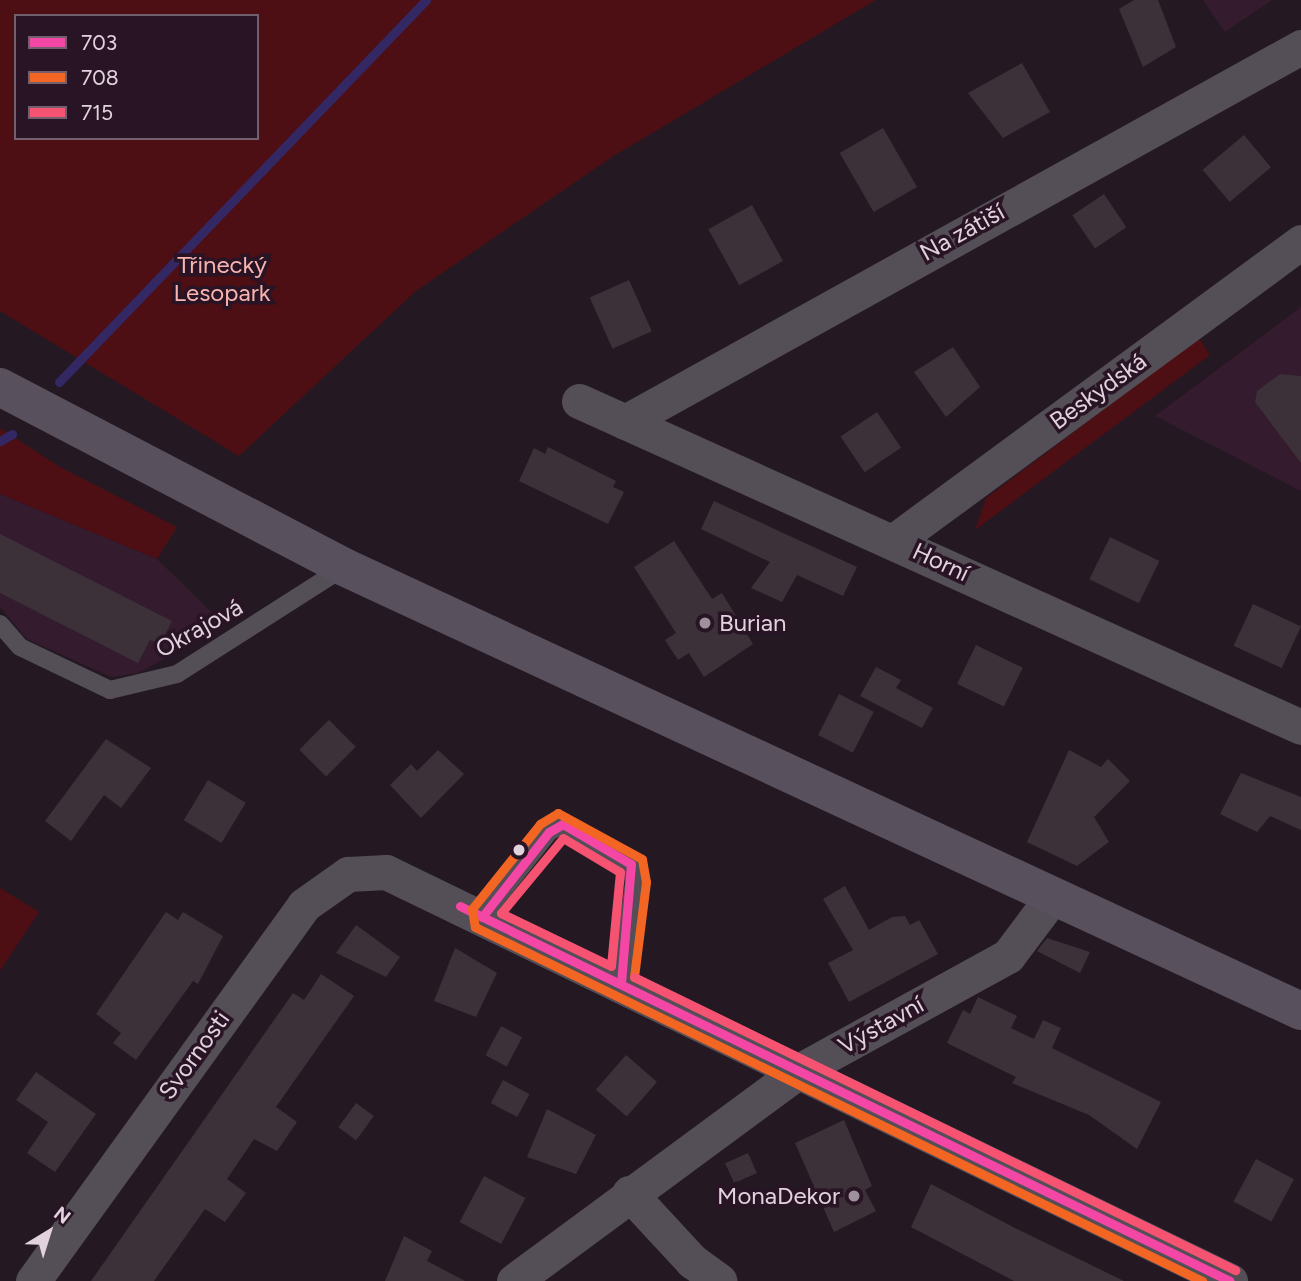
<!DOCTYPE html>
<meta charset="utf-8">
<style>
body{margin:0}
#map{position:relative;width:1301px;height:1281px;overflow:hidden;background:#241922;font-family:Figtree,sans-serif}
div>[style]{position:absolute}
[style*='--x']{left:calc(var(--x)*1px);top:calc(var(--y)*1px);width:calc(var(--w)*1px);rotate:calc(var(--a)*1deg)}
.built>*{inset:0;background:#341b2e}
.green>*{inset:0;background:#4d0f13}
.stream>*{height:9px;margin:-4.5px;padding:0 4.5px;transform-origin:4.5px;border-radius:4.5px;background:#332863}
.building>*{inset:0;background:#3c3138;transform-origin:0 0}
.service>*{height:18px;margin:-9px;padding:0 9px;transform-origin:9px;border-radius:9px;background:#544e57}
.minor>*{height:35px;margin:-17.5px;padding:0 17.5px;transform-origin:17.5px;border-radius:17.5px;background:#544e57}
.secondary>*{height:38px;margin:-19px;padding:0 19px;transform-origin:19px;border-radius:19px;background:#58505c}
.bus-1>*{height:9px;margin:-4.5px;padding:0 4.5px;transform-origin:4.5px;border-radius:4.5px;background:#f346a5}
.bus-2>*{height:9px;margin:-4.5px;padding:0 4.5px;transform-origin:4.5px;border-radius:4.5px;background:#f26522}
.bus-3>*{height:9px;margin:-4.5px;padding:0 4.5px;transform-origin:4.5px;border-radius:4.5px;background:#f65372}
.dots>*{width:19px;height:19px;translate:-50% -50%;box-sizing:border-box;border:4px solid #291425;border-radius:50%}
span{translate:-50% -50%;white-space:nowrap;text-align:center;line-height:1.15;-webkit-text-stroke:7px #291425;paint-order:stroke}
.street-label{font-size:24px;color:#e1d2dd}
.park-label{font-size:24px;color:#fab4af}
.poi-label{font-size:24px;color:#e1d2dd}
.left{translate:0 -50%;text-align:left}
.right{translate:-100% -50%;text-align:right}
.legend{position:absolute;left:14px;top:14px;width:245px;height:126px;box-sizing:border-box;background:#291425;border:2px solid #73606f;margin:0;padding:9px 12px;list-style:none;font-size:21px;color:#e1d2dd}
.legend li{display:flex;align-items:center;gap:14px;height:35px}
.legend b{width:35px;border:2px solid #73606f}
.north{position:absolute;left:14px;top:1197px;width:70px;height:70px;-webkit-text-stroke:5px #291425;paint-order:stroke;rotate:38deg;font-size:19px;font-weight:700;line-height:28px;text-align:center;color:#e1d2dd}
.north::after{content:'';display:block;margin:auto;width:24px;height:32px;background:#e1d2dd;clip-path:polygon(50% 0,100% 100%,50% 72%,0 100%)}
</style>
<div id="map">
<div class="built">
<div style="clip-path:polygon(1203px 0,1272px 0,1225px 32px)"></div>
<div style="clip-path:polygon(1301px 307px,1301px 491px,1155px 416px)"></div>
<div style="clip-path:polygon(0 494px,157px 559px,225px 625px,138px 673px,111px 677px,27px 639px,0 607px)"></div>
</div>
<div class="green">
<div style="clip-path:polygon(evenodd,0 0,876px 0,612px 157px,416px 291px,239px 456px,0 311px,0 0,16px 16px,257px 16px,257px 138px,16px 138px,16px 16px)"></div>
<div style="clip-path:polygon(1199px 338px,1210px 355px,975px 530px,986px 498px)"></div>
<div style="clip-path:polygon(0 428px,60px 467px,177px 527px,157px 559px,0 494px)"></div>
<div style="clip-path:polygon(0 888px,39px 912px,0 971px)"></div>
</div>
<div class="stream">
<div style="--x:59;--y:382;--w:530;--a:-46.15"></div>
<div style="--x:0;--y:441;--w:14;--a:-30"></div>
</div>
<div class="building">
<div style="clip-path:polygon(1134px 0,1158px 0,1176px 47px,1143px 67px,1119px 9px)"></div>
<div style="clip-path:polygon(1022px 63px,1050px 112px,1003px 138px,968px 93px)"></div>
<div style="left:883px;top:128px;width:68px;height:50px;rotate:60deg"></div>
<div style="left:1244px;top:135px;width:42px;height:54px;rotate:50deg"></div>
<div style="left:1104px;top:194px;width:40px;height:38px;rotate:56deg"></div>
<div style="left:752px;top:205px;width:64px;height:50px;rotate:61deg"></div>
<div style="left:629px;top:280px;width:56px;height:43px;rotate:66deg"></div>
<div style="clip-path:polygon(953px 347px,980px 387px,946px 417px,914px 372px)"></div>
<div style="clip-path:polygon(1280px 374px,1301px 376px,1301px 463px,1255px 402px,1257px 391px)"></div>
<div style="left:877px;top:412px;width:43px;height:44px;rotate:56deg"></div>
<div style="clip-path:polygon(548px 447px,616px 481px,613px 487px,624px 492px,608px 524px,519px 481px,534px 448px,545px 454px)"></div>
<div style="clip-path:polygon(714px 501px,857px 567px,843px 596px,797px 575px,782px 602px,751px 588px,770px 562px,701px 529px)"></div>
<div style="clip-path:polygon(0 534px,172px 621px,160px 645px,150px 640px,138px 663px,0 593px)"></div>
<div style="left:1110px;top:537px;width:55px;height:47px;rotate:26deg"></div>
<div style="clip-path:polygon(674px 541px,712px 599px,722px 593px,753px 644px,704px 677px,689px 653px,678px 660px,665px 640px,676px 633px,634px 567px)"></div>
<div style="left:1253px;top:604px;width:53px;height:46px;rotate:25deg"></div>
<div style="left:976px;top:645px;width:52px;height:43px;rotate:26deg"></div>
<div style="clip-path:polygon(876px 667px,901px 680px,896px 688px,933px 708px,922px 728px,860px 696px)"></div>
<div style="left:839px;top:694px;width:39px;height:46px;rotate:27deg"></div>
<div style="left:329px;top:720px;width:38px;height:42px;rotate:45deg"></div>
<div style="clip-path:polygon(106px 739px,151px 768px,121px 808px,104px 795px,71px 841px,45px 821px)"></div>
<div style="clip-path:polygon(438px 750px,464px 774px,421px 818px,390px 785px,411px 764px,417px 771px)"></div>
<div style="clip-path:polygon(1069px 750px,1101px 767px,1108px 759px,1130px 781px,1094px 817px,1109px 842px,1077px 866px,1027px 842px)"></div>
<div style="clip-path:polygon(1241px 773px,1301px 797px,1301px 830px,1270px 816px,1257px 832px,1220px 814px)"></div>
<div style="left:208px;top:780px;width:44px;height:47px;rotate:31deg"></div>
<div style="clip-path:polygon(845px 886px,869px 930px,892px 917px,905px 916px,910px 925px,919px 920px,938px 954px,849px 1002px,828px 963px,853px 950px,823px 899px)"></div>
<div style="clip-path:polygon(166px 912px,178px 920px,183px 912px,223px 936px,198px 984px,193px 981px,136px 1060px,113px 1043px,121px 1033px,96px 1014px)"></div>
<div style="clip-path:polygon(356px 925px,400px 957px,386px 977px,336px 953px)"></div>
<div style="clip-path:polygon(1047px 938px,1090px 952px,1080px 973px,1037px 951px)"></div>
<div style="clip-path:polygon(455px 948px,497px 973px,476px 1017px,434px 1001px)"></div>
<div style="clip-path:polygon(321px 974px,354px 996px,276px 1107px,297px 1122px,277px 1151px,254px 1139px,227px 1179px,246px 1193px,225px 1222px,205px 1209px,154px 1281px,91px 1281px,293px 993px,304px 1000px)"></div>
<div style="clip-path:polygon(978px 997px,1017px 1016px,1011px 1028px,1034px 1039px,1043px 1020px,1061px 1028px,1052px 1048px,1161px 1102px,1137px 1149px,1089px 1115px,1012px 1083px,1016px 1077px,947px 1043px,963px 1010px,970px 1014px)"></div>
<div style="left:501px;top:1026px;width:24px;height:33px;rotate:28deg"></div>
<div style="left:626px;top:1055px;width:41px;height:46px;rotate:41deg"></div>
<div style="clip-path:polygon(36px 1072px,96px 1114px,55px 1172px,27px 1153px,48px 1122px,16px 1100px)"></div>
<div style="left:503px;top:1080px;width:30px;height:26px;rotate:28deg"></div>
<div style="left:356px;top:1103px;width:22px;height:30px;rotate:36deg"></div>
<div style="clip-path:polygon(547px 1109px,596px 1135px,576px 1174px,527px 1157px)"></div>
<div style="clip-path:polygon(844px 1120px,872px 1186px,865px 1190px,876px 1211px,834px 1232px,795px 1143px)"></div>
<div style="left:748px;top:1153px;width:22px;height:25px;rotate:66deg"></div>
<div style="left:1256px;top:1159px;width:43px;height:48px;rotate:28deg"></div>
<div style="left:484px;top:1176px;width:47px;height:52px;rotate:28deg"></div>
<div style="clip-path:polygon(931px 1184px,1013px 1227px,1124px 1281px,1014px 1281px,911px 1227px)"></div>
<div style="clip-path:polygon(404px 1236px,432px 1251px,427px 1261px,465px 1281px,385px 1281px)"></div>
</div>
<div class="service">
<div style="--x:0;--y:624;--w:30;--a:49"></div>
<div style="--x:20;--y:647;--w:100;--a:25.5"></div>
<div style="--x:110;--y:690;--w:69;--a:-13.4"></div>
<div style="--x:177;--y:674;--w:198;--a:-32.6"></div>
<div style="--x:482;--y:917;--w:108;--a:-51.8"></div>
<div style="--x:549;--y:832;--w:16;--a:-30"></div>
<div style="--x:563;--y:824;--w:79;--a:30.5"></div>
<div style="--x:631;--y:864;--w:18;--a:81"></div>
<div style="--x:634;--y:882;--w:102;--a:97.3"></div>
</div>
<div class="minor">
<div style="--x:579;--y:401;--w:792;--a:24.3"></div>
<div style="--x:625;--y:422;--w:773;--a:-29.02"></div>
<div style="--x:894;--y:541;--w:505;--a:-36.3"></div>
<div style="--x:629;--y:1193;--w:93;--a:47.2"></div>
<div style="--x:692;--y:1261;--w:34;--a:36"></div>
<div style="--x:33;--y:1281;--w:463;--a:-54.2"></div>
<div style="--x:304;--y:905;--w:54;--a:-35.2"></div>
<div style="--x:348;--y:874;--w:38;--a:-3"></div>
<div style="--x:386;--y:872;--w:938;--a:25.85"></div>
<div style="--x:514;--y:1281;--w:352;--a:-36.4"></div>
<div style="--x:797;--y:1072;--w:241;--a:-28.8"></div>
<div style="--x:1008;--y:956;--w:75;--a:-53.1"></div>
</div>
<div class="secondary">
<div style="--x:0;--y:387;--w:388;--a:27.6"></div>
<div style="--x:344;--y:567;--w:1055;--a:24.89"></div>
</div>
<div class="bus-1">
<div style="--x:460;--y:906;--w:856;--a:25.97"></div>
<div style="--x:482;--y:917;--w:108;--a:-51.8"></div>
<div style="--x:549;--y:832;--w:16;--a:-30"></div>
<div style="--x:563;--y:824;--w:79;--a:30.5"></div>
<div style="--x:631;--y:864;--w:119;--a:94.8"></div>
</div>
<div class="bus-2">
<div style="--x:634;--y:977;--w:96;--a:-82.8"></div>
<div style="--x:646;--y:882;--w:23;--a:-100"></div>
<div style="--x:642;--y:859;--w:96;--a:-151.3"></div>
<div style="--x:558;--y:813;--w:21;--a:149"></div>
<div style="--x:540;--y:824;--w:109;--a:128.7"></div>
<div style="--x:472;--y:909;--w:18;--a:81"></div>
<div style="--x:475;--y:927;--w:809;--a:25.96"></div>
</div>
<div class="bus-3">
<div style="--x:563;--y:838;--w:66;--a:30.8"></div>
<div style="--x:620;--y:872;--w:94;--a:95.5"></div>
<div style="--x:611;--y:966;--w:122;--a:-154.3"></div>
<div style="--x:501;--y:913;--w:97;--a:-50.4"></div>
<div style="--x:634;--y:977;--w:669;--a:25.99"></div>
</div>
<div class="dots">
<div style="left:705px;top:623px;background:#9f919c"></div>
<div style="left:519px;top:850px;background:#e1d2dd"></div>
<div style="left:854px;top:1196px;background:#9f919c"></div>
</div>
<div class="street-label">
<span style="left:962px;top:232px;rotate:-29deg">Na zátiší</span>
<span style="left:1098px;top:391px;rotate:-36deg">Beskydská</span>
<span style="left:941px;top:562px;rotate:25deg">Horní</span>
<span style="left:199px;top:628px;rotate:-29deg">Okrajová</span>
<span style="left:881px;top:1025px;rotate:-29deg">Výstavní</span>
<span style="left:194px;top:1055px;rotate:-54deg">Svornosti</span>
</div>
<div class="park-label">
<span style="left:222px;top:279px">Třinecký<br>Lesopark</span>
</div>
<div class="poi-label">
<span class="left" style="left:719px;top:623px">Burian</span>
<span class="right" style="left:840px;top:1196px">MonaDekor</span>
</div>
<ul class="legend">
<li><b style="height:9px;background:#f346a5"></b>703</li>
<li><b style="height:9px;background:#f26522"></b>708</li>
<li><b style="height:9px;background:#f65372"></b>715</li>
</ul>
<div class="north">N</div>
</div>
